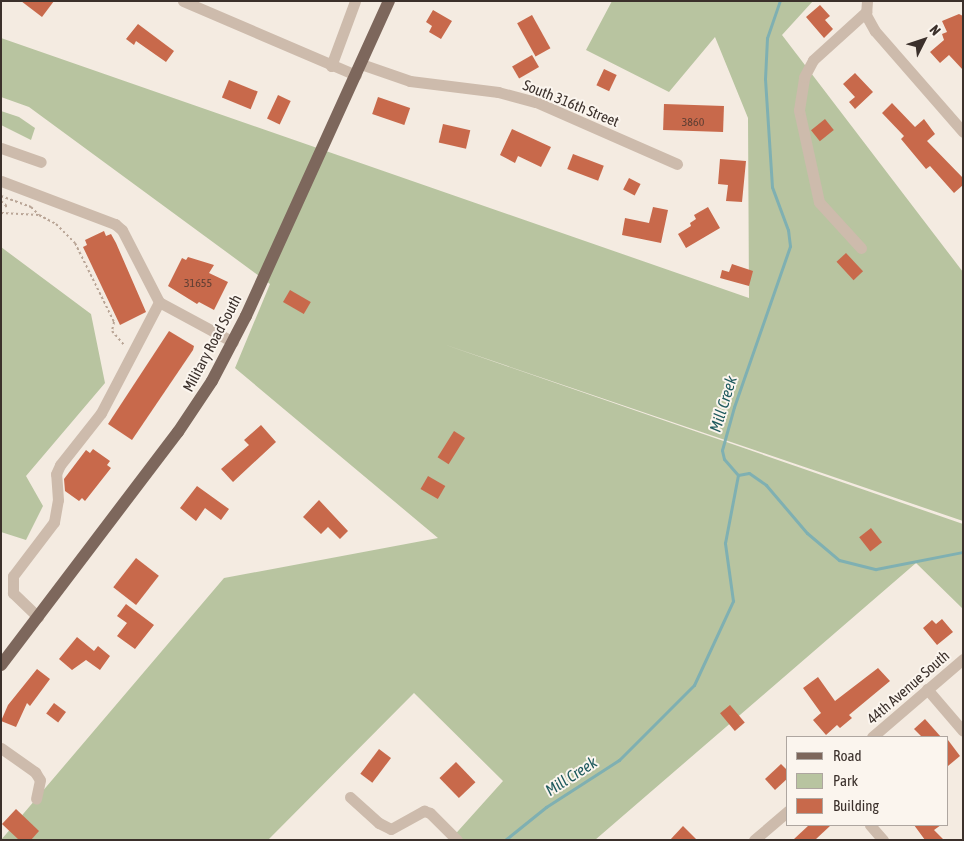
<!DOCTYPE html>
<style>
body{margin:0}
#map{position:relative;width:964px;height:841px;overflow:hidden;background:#f4ebe1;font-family:"Asap Condensed",sans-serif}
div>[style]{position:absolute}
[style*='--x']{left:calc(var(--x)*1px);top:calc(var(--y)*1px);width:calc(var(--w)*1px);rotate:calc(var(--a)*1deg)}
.green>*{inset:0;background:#b8c4a0}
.stream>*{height:3px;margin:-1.5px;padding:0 1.5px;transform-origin:1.5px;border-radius:1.5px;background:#7fb0b2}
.building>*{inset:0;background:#c8694b;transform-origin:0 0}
.path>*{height:2px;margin-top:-1px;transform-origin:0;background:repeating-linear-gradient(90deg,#b9a596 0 2.5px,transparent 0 5px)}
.minor>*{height:11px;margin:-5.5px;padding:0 5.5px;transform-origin:5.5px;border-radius:5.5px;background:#cdbbac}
.major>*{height:12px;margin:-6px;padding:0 6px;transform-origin:6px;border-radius:6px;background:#7d675c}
span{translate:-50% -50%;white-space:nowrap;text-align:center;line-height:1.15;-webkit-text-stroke:4px #fbf5ee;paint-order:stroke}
.number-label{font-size:12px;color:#5e3e33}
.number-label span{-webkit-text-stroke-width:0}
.street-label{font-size:15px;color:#3b302b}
.water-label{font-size:16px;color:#1f5a5e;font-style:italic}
.frame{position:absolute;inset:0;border:2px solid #3b302b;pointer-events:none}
.legend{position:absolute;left:786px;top:736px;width:162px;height:90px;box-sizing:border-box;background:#fbf5ee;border:1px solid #aea6a0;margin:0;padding:6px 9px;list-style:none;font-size:15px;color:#3b302b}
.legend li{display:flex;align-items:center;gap:10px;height:25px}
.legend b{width:25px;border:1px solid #aea6a0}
.north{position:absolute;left:899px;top:15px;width:50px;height:50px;-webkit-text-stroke:4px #fbf5ee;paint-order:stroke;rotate:49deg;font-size:14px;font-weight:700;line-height:20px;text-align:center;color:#3b302b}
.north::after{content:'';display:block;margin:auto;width:18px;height:22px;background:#3b302b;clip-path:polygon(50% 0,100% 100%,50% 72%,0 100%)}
</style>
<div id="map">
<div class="green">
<div style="clip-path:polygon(612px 1px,813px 1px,782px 35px,963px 272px,963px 521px,443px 344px,963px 524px,963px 609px,916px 563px,595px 840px,450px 840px,503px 781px,414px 693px,268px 840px,1px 840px,224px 578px,438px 538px,235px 368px,270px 284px,29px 107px,1px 97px,1px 38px,749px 298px,748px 118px,715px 37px,669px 92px,586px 50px)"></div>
<div style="clip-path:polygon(1px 111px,19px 117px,35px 128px,31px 140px,1px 125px)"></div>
<div style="clip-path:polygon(1px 247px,91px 314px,105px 383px,26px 476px,43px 506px,26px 540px,1px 532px)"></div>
</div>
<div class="stream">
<div style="--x:738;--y:475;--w:11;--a:-10"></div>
<div style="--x:749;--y:473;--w:21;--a:35"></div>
<div style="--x:766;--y:485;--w:63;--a:49.5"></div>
<div style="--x:807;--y:533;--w:42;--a:40.2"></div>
<div style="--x:839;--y:560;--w:38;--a:14"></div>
<div style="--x:876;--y:569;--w:89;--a:-11.1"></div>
<div style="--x:505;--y:840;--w:53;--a:-38.8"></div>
<div style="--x:546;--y:807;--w:87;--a:-32.8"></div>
<div style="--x:619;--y:760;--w:106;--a:-45"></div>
<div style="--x:694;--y:685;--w:93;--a:-65.1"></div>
<div style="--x:733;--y:601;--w:59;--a:-97.9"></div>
<div style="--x:725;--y:543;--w:69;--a:-79.2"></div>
<div style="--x:738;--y:475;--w:21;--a:-131"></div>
<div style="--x:724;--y:459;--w:9;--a:-103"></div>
<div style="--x:722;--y:450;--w:45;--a:-74.4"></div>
<div style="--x:734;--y:407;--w:170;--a:-70.8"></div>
<div style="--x:790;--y:246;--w:16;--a:-97"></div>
<div style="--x:788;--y:230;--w:46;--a:-110.4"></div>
<div style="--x:772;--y:187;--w:108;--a:-93.7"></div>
<div style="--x:765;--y:79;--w:41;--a:-87.2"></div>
<div style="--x:767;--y:38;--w:39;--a:-71"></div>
</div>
<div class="building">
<div style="clip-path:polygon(21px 1px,54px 1px,42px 17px)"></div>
<div style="clip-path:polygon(820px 5px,830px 16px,825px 20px,833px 29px,824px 38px,806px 17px)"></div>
<div style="clip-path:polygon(433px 10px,452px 21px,441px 39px,429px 32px,432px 26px,426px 22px)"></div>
<div style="clip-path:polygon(959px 14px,963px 16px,963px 70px,949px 55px,940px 63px,930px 52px,944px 40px,942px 34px,947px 32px,942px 21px)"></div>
<div style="left:532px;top:15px;width:38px;height:17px;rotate:61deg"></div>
<div style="clip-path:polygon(138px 24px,174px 51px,166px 62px,136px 41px,134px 45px,126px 39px)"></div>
<div style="left:532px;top:55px;width:14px;height:23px;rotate:60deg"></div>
<div style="left:604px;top:69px;width:14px;height:18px;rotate:25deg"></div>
<div style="clip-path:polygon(855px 73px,873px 92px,855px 109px,849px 102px,855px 97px,843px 84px)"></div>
<div style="left:229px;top:80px;width:31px;height:19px;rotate:22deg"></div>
<div style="left:278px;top:95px;width:14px;height:26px;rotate:25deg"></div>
<div style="left:378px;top:97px;width:34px;height:18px;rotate:19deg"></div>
<div style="clip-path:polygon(892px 103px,915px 127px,924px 119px,935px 134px,927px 141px,963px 178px,963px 185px,954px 193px,930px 166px,926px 169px,901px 139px,904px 136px,882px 113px)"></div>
<div style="left:664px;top:104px;width:60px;height:26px;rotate:2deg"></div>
<div style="left:825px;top:119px;width:14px;height:18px;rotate:51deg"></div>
<div style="left:443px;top:124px;width:28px;height:19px;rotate:13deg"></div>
<div style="clip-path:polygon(512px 129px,551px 147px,541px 167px,518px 156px,515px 163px,500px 155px)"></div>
<div style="left:573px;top:154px;width:33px;height:16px;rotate:21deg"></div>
<div style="clip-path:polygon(720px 159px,746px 161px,742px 202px,726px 201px,728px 185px,718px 184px)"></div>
<div style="left:629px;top:178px;width:13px;height:13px;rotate:27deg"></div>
<div style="clip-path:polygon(653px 207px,668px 210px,661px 243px,622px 235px,625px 218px,649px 223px)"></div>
<div style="clip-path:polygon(708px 207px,720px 228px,686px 248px,678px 234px,691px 226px,690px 223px,696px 219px,694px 215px)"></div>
<div style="clip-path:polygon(104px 231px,106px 236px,111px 234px,116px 243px,146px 312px,120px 325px,83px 247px,87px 245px,85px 240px)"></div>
<div style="left:846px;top:253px;width:25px;height:13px;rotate:47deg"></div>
<div style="clip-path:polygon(188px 257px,214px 265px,209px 273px,228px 282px,214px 310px,199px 302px,197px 304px,168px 286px,182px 258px,186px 260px)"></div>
<div style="clip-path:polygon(732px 264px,753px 271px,749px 286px,720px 278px,722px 270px,729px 272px)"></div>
<div style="left:290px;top:290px;width:24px;height:14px;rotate:30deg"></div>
<div style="clip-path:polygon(169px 331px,194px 346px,193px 350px,132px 440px,108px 424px)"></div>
<div style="clip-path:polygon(261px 425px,276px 442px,233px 482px,221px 469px,249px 445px,244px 440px)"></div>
<div style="left:454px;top:431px;width:13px;height:31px;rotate:32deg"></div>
<div style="clip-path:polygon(93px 449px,110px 461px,107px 465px,111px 468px,85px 501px,82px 498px,79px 501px,65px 491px,64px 479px,86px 450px,90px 453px)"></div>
<div style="left:428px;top:476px;width:20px;height:15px;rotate:30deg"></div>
<div style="clip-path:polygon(197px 486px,229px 509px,221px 520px,205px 508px,196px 521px,180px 508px)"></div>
<div style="clip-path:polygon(319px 500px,348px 531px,340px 539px,328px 527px,321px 534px,303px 517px)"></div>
<div style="left:871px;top:528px;width:18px;height:15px;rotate:52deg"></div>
<div style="left:136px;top:558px;width:29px;height:37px;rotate:38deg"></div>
<div style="clip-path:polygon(126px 604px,154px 625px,135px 649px,117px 636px,127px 623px,117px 616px)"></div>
<div style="clip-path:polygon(942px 619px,953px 632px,937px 645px,923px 628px,932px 620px,936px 624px)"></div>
<div style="clip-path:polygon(77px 637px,94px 651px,98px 646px,110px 656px,100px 670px,86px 660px,72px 670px,59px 659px)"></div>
<div style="clip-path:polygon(878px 668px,890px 681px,849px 715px,852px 718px,840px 728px,837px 725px,826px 735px,813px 720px,821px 713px,803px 688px,818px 677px,835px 701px)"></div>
<div style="clip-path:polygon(37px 669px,50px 679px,30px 706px,27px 703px,16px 727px,1px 721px,8px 705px)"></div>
<div style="left:54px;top:703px;width:15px;height:13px;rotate:37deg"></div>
<div style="left:730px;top:705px;width:23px;height:13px;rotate:50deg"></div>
<div style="clip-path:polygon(925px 719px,941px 737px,922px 737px,914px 729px)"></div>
<div style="clip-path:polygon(948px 740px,960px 756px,948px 766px)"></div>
<div style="left:379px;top:749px;width:15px;height:31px;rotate:37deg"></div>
<div style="left:456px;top:762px;width:28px;height:23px;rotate:46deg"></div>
<div style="clip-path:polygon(781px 764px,788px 771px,788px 778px,775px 790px,765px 779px)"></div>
<div style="clip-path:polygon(16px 809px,39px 831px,31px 840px,19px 840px,2px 824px)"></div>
<div style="clip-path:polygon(809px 825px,831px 825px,815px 840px,793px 840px)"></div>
<div style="clip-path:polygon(914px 825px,941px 825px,934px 830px,944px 840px,925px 840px)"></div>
<div style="clip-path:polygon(683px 826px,697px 840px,670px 840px)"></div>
</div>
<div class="path">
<div style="--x:1;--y:196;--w:32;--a:20"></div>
<div style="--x:31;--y:207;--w:11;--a:45"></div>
<div style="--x:39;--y:215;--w:19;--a:28"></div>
<div style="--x:56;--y:224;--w:27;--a:45"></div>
<div style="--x:75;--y:243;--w:88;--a:63.7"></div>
<div style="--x:114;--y:322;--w:9;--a:103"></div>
<div style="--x:112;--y:331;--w:18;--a:49"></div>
<div style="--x:1;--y:201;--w:8;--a:40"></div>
<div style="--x:7;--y:206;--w:6;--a:171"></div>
<div style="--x:1;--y:213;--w:38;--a:3"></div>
</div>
<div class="minor">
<div style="--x:183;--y:1;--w:188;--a:23.2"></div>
<div style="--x:867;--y:1;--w:14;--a:94"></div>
<div style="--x:866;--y:15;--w:18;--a:61"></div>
<div style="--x:875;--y:31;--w:134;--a:48.9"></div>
<div style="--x:361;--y:64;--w:52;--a:19.1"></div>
<div style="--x:410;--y:81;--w:89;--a:7.1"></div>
<div style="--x:498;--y:92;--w:39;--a:15"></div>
<div style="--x:536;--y:102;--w:154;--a:23.7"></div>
<div style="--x:331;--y:66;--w:69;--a:-69.7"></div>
<div style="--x:1;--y:148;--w:42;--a:19.3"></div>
<div style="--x:1;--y:181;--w:122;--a:20.7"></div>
<div style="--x:115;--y:224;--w:9;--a:41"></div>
<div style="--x:122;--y:230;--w:81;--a:62.8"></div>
<div style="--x:159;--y:302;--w:84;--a:28.4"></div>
<div style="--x:861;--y:248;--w:62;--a:-132.4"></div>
<div style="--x:819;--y:202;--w:94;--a:-102.3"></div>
<div style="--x:799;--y:110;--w:33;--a:-81"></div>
<div style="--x:804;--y:77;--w:19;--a:-62"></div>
<div style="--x:813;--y:60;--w:72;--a:-42.2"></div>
<div style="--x:38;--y:617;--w:35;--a:-136"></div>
<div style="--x:13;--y:593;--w:17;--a:-90"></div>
<div style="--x:13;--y:576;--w:68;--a:-52.8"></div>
<div style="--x:54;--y:522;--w:22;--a:-80"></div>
<div style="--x:58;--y:500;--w:26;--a:-94"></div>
<div style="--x:56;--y:474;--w:10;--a:-66"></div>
<div style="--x:60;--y:465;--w:66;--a:-51.7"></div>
<div style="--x:101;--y:413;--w:125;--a:-62.4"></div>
<div style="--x:927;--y:689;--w:55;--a:49.4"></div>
<div style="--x:872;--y:737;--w:120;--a:-40.6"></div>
<div style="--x:1;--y:748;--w:42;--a:35.2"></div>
<div style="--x:35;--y:772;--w:9;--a:58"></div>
<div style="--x:40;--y:780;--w:19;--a:102"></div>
<div style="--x:350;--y:797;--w:39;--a:42"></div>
<div style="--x:379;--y:823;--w:13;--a:27"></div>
<div style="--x:391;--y:829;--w:38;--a:-29"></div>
<div style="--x:424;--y:811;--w:6;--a:18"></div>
<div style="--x:430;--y:813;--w:38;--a:45"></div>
<div style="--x:870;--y:825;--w:20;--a:49"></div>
<div style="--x:754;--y:840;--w:45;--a:-40.5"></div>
</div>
<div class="major">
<div style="--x:1;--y:665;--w:293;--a:-52.8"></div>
<div style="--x:178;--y:432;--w:61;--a:-56.3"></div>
<div style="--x:212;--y:381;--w:73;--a:-62.4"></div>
<div style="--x:246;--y:316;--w:346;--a:-65.6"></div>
</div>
<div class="number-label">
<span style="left:693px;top:123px">3860</span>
<span style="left:198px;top:284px">31655</span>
</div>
<div class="street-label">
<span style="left:571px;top:103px;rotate:22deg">South 316th Street</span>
<span style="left:212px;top:343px;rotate:-62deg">Military Road South</span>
<span style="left:908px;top:687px;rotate:-41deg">44th Avenue South</span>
</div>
<div class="water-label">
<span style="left:723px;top:404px;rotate:-73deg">Mill Creek</span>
<span style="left:571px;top:776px;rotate:-33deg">Mill Creek</span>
</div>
<div class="frame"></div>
<ul class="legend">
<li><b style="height:6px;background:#7d675c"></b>Road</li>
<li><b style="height:14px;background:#b8c4a0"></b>Park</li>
<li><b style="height:14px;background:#c8694b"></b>Building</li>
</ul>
<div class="north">N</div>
</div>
